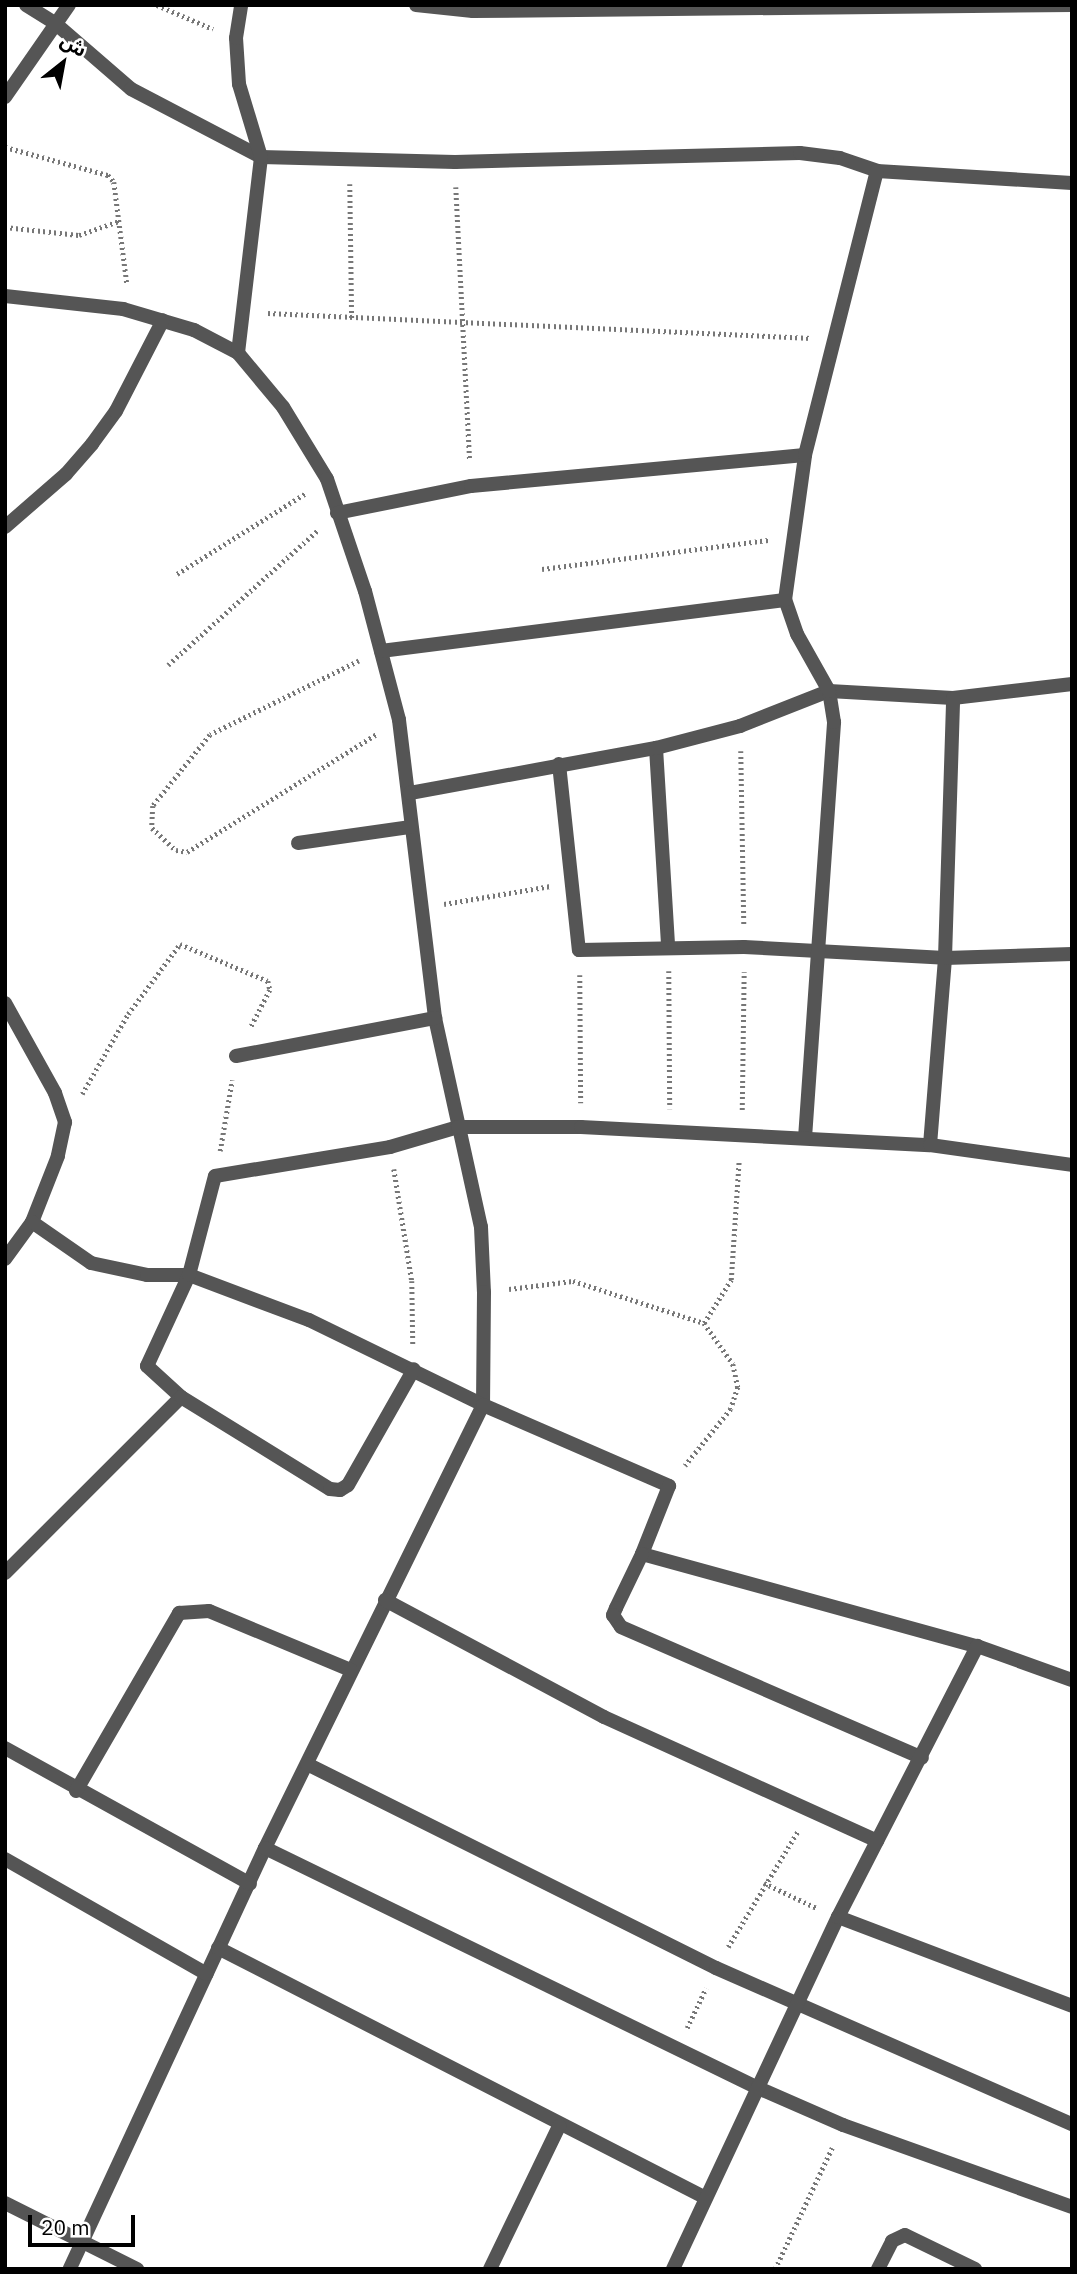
<!DOCTYPE html>
<meta charset="utf-8">
<style>
body{margin:0}
#map{position:relative;width:1077px;height:2274px;overflow:hidden;background:#fff;font-family:"IBM Plex Sans","Noto Sans Arabic",sans-serif}
div>[style]{position:absolute}
[style*='--x']{left:calc(var(--x)*1px);top:calc(var(--y)*1px);width:calc(var(--w)*1px);rotate:calc(var(--a)*1deg)}
.path>*{height:4.5px;margin-top:-2.25px;transform-origin:0;background:repeating-linear-gradient(90deg,#777 0 2px,transparent 0 5.5px)}
.street>*{height:14px;margin:-7px;padding:0 7px;transform-origin:7px;border-radius:7px;background:#555}
span{translate:-50% -50%;white-space:nowrap;text-align:center;line-height:1.15;-webkit-text-stroke:6px #fff;paint-order:stroke}
.frame{position:absolute;inset:0;border:7px solid #000;pointer-events:none}
.north{position:absolute;left:28px;top:28px;width:70px;height:70px;-webkit-text-stroke:5px #fff;paint-order:stroke;rotate:31deg;font-size:19px;font-weight:700;line-height:28px;text-align:center;color:#000}
.north::after{content:'';display:block;margin:auto;width:24px;height:32px;background:#000;clip-path:polygon(50% 0,100% 100%,50% 72%,0 100%)}
.scale{position:absolute;left:28px;top:2215px;width:107px;height:32px;box-sizing:border-box;border:4px solid #000;border-top:0;padding-left:9px;font-size:21px;line-height:24px;white-space:nowrap;color:#000;-webkit-text-stroke:5px #fff;paint-order:stroke}
</style>
<div id="map">
<div class="path">
<div style="--x:157;--y:5;--w:61;--a:23.2"></div>
<div style="--x:5;--y:147;--w:107;--a:15.2"></div>
<div style="--x:108;--y:175;--w:9;--a:49"></div>
<div style="--x:114;--y:182;--w:103;--a:82.7"></div>
<div style="--x:350;--y:184;--w:136;--a:89.2"></div>
<div style="--x:456;--y:187;--w:274;--a:87.1"></div>
<div style="--x:5;--y:227;--w:74;--a:6.2"></div>
<div style="--x:79;--y:235;--w:42;--a:-19.3"></div>
<div style="--x:268;--y:313;--w:544;--a:2.64"></div>
<div style="--x:542;--y:569;--w:228;--a:-7.3"></div>
<div style="--x:177;--y:574;--w:152;--a:-32.1"></div>
<div style="--x:359;--y:661;--w:166;--a:153.6"></div>
<div style="--x:210;--y:735;--w:91;--a:128.8"></div>
<div style="--x:153;--y:806;--w:22;--a:93"></div>
<div style="--x:152;--y:828;--w:33;--a:43"></div>
<div style="--x:176;--y:850;--w:11;--a:10"></div>
<div style="--x:187;--y:852;--w:225;--a:-31.9"></div>
<div style="--x:168;--y:665;--w:202;--a:-42"></div>
<div style="--x:741;--y:751;--w:174;--a:89"></div>
<div style="--x:444;--y:904;--w:108;--a:-9.6"></div>
<div style="--x:669;--y:971;--w:138;--a:89.6"></div>
<div style="--x:580;--y:975;--w:128;--a:89.6"></div>
<div style="--x:82;--y:1094;--w:92;--a:-60.1"></div>
<div style="--x:128;--y:1014;--w:87;--a:-53.4"></div>
<div style="--x:180;--y:944;--w:95;--a:22.8"></div>
<div style="--x:268;--y:981;--w:9;--a:77"></div>
<div style="--x:270;--y:990;--w:42;--a:117.2"></div>
<div style="--x:742;--y:1110;--w:138;--a:-89.2"></div>
<div style="--x:220;--y:1151;--w:72;--a:-80.4"></div>
<div style="--x:394;--y:1169;--w:113;--a:80.9"></div>
<div style="--x:412;--y:1281;--w:63;--a:89.1"></div>
<div style="--x:509;--y:1289;--w:64;--a:-7.1"></div>
<div style="--x:573;--y:1281;--w:138;--a:17.8"></div>
<div style="--x:704;--y:1323;--w:50;--a:54.7"></div>
<div style="--x:733;--y:1364;--w:24;--a:78"></div>
<div style="--x:738;--y:1387;--w:23;--a:108"></div>
<div style="--x:731;--y:1409;--w:73;--a:128.9"></div>
<div style="--x:704;--y:1323;--w:51;--a:-57.9"></div>
<div style="--x:731;--y:1280;--w:119;--a:-86.2"></div>
<div style="--x:764;--y:1883;--w:59;--a:25.3"></div>
<div style="--x:728;--y:1947;--w:135;--a:-58.9"></div>
<div style="--x:687;--y:2028;--w:44;--a:-64.6"></div>
<div style="--x:775;--y:2269;--w:134;--a:-64.8"></div>
</div>
<div class="street">
<div style="--x:26;--y:5;--w:36;--a:32"></div>
<div style="--x:56;--y:24;--w:99;--a:40.9"></div>
<div style="--x:131;--y:89;--w:147;--a:27.6"></div>
<div style="--x:261;--y:157;--w:194;--a:1.5"></div>
<div style="--x:455;--y:162;--w:345;--a:-1.5"></div>
<div style="--x:800;--y:153;--w:40;--a:7.1"></div>
<div style="--x:840;--y:158;--w:39;--a:19"></div>
<div style="--x:877;--y:171;--w:195;--a:3.5"></div>
<div style="--x:416;--y:5;--w:57;--a:6"></div>
<div style="--x:473;--y:11;--w:599;--a:-0.57"></div>
<div style="--x:5;--y:97;--w:112;--a:-55.2"></div>
<div style="--x:5;--y:296;--w:119;--a:6.3"></div>
<div style="--x:123;--y:309;--w:74;--a:16.5"></div>
<div style="--x:194;--y:330;--w:50;--a:27.6"></div>
<div style="--x:238;--y:353;--w:70;--a:50.2"></div>
<div style="--x:283;--y:407;--w:84;--a:58.6"></div>
<div style="--x:327;--y:479;--w:118;--a:71.3"></div>
<div style="--x:365;--y:591;--w:133;--a:75.2"></div>
<div style="--x:399;--y:720;--w:300;--a:83.1"></div>
<div style="--x:435;--y:1018;--w:214;--a:77.6"></div>
<div style="--x:481;--y:1227;--w:65;--a:87.4"></div>
<div style="--x:484;--y:1292;--w:113;--a:90.5"></div>
<div style="--x:483;--y:1405;--w:494;--a:116.2"></div>
<div style="--x:265;--y:1848;--w:464;--a:114.9"></div>
<div style="--x:238;--y:353;--w:197;--a:-83.3"></div>
<div style="--x:261;--y:157;--w:76;--a:-106.8"></div>
<div style="--x:239;--y:84;--w:46;--a:-93.7"></div>
<div style="--x:236;--y:38;--w:33;--a:-81"></div>
<div style="--x:337;--y:513;--w:137;--a:-11.4"></div>
<div style="--x:471;--y:486;--w:335;--a:-5.3"></div>
<div style="--x:5;--y:527;--w:81;--a:-41"></div>
<div style="--x:66;--y:474;--w:40;--a:-49"></div>
<div style="--x:92;--y:444;--w:41;--a:-54"></div>
<div style="--x:116;--y:411;--w:102;--a:-62.7"></div>
<div style="--x:381;--y:651;--w:407;--a:-7.2"></div>
<div style="--x:656;--y:748;--w:199;--a:86.5"></div>
<div style="--x:559;--y:764;--w:187;--a:83.9"></div>
<div style="--x:579;--y:950;--w:165;--a:-1"></div>
<div style="--x:744;--y:947;--w:201;--a:3.1"></div>
<div style="--x:945;--y:958;--w:127;--a:-1.8"></div>
<div style="--x:410;--y:793;--w:250;--a:-10.4"></div>
<div style="--x:656;--y:748;--w:87;--a:-14.7"></div>
<div style="--x:740;--y:726;--w:96;--a:-21.5"></div>
<div style="--x:829;--y:691;--w:124;--a:3.2"></div>
<div style="--x:953;--y:698;--w:120;--a:-6.7"></div>
<div style="--x:298;--y:843;--w:114;--a:-8.1"></div>
<div style="--x:5;--y:1003;--w:103;--a:60.9"></div>
<div style="--x:55;--y:1093;--w:31;--a:71"></div>
<div style="--x:65;--y:1122;--w:35;--a:102"></div>
<div style="--x:58;--y:1156;--w:71;--a:111.5"></div>
<div style="--x:32;--y:1222;--w:46;--a:126.1"></div>
<div style="--x:236;--y:1056;--w:203;--a:-10.8"></div>
<div style="--x:805;--y:1138;--w:417;--a:-86"></div>
<div style="--x:834;--y:722;--w:31;--a:-99"></div>
<div style="--x:829;--y:691;--w:65;--a:-119.3"></div>
<div style="--x:797;--y:634;--w:36;--a:-109"></div>
<div style="--x:785;--y:600;--w:146;--a:-82.1"></div>
<div style="--x:805;--y:455;--w:293;--a:-75.8"></div>
<div style="--x:930;--y:1145;--w:188;--a:-85.4"></div>
<div style="--x:945;--y:958;--w:260;--a:-88.2"></div>
<div style="--x:32;--y:1222;--w:72;--a:34.8"></div>
<div style="--x:91;--y:1263;--w:57;--a:12.1"></div>
<div style="--x:147;--y:1275;--w:42;--a:0"></div>
<div style="--x:189;--y:1275;--w:128;--a:20.6"></div>
<div style="--x:309;--y:1320;--w:194;--a:26"></div>
<div style="--x:483;--y:1405;--w:203;--a:23.5"></div>
<div style="--x:669;--y:1486;--w:73;--a:111.7"></div>
<div style="--x:642;--y:1554;--w:347;--a:15.4"></div>
<div style="--x:977;--y:1646;--w:101;--a:19.7"></div>
<div style="--x:181;--y:1397;--w:46;--a:-137.6"></div>
<div style="--x:147;--y:1366;--w:100;--a:-65.2"></div>
<div style="--x:189;--y:1275;--w:102;--a:-75.3"></div>
<div style="--x:215;--y:1176;--w:177;--a:-9.4"></div>
<div style="--x:390;--y:1147;--w:71;--a:-16.4"></div>
<div style="--x:458;--y:1127;--w:123;--a:0"></div>
<div style="--x:581;--y:1127;--w:349;--a:3"></div>
<div style="--x:930;--y:1145;--w:143;--a:8"></div>
<div style="--x:642;--y:1554;--w:60;--a:115.7"></div>
<div style="--x:616;--y:1608;--w:8;--a:113"></div>
<div style="--x:613;--y:1615;--w:14;--a:56"></div>
<div style="--x:621;--y:1627;--w:328;--a:23.5"></div>
<div style="--x:5;--y:1573;--w:249;--a:-45"></div>
<div style="--x:181;--y:1397;--w:175;--a:31.7"></div>
<div style="--x:330;--y:1489;--w:10;--a:6"></div>
<div style="--x:340;--y:1490;--w:9;--a:-32"></div>
<div style="--x:348;--y:1485;--w:133;--a:-60.4"></div>
<div style="--x:385;--y:1600;--w:248;--a:28.1"></div>
<div style="--x:604;--y:1717;--w:300;--a:24.4"></div>
<div style="--x:5;--y:1748;--w:280;--a:29"></div>
<div style="--x:307;--y:1764;--w:457;--a:26.5"></div>
<div style="--x:716;--y:1968;--w:389;--a:23.7"></div>
<div style="--x:76;--y:1791;--w:206;--a:-59.9"></div>
<div style="--x:179;--y:1613;--w:30;--a:-4"></div>
<div style="--x:209;--y:1611;--w:154;--a:22.6"></div>
<div style="--x:265;--y:1848;--w:548;--a:25.96"></div>
<div style="--x:758;--y:2088;--w:93;--a:23.5"></div>
<div style="--x:843;--y:2125;--w:243;--a:19.7"></div>
<div style="--x:5;--y:1859;--w:232;--a:29.7"></div>
<div style="--x:838;--y:1917;--w:250;--a:20.8"></div>
<div style="--x:218;--y:1948;--w:548;--a:27.13"></div>
<div style="--x:5;--y:2203;--w:148;--a:26.6"></div>
<div style="--x:490;--y:2269;--w:159;--a:-64.2"></div>
<div style="--x:673;--y:2269;--w:389;--a:-64.9"></div>
<div style="--x:838;--y:1917;--w:305;--a:-62.8"></div>
<div style="--x:878;--y:2269;--w:31;--a:-63"></div>
<div style="--x:892;--y:2241;--w:14;--a:-25"></div>
<div style="--x:905;--y:2235;--w:78;--a:25.9"></div>
</div>
<div class="frame"></div>
<div class="north">ش</div>
<div class="scale">20 m</div>
</div>
